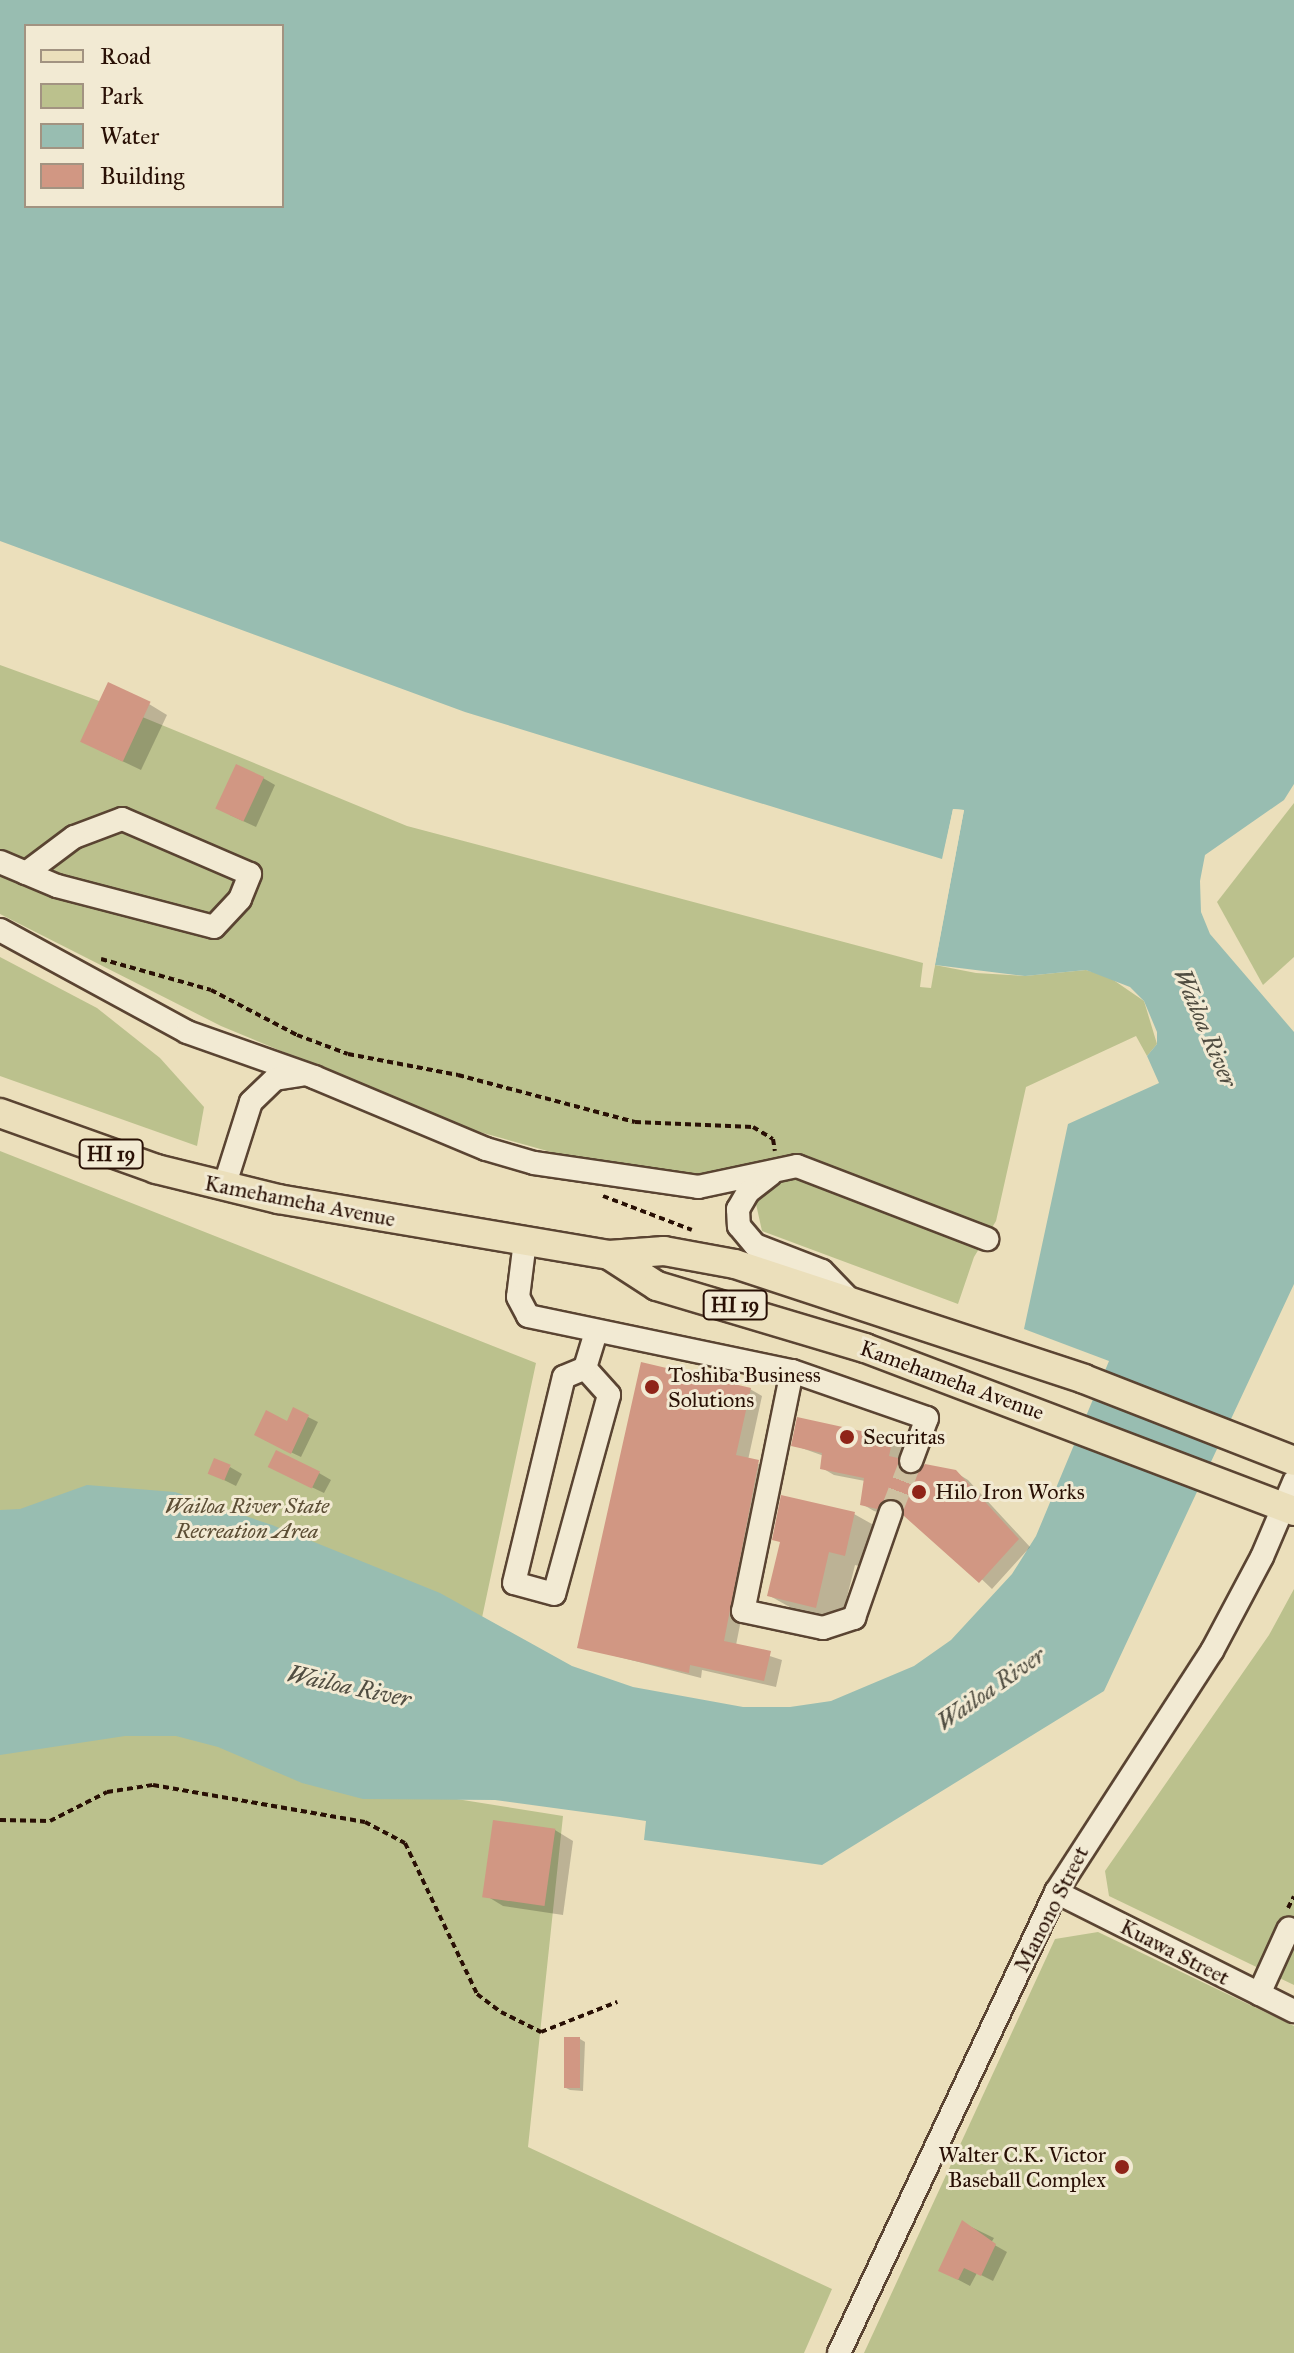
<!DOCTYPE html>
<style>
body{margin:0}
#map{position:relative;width:1294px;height:2353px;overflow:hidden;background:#ebdfbb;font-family:"IM FELL Great Primer",serif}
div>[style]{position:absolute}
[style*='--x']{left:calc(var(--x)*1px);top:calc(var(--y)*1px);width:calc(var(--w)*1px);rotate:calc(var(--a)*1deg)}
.green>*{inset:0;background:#bbc18d}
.water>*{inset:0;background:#98bdb1}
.pier>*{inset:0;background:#ebdfbb}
.shadow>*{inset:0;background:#0003}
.building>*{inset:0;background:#d19783;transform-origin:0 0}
.minor-tunnel>*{height:22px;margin-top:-11px;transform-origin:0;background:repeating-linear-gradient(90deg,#cec0a0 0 22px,transparent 0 33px)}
.path>*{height:4px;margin-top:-2px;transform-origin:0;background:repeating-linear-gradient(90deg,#291005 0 6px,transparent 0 10px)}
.roads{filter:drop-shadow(2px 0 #5a4432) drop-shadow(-2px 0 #5a4432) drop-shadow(0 2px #5a4432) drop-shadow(0 -2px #5a4432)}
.minor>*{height:22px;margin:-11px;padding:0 11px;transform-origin:11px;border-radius:11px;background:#f2ead3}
.major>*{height:28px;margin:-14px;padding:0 14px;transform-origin:14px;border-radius:14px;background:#ebdfbb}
.dots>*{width:22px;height:22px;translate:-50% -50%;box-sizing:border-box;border:4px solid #f2ead3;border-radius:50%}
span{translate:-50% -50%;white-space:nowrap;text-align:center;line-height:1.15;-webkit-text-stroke:6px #f2ead3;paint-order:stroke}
.shield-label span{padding:2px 6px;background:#f2ead3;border:2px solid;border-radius:6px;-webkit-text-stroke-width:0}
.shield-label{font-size:20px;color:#291005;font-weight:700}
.street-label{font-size:22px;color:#291005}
.poi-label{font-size:22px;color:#291005}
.left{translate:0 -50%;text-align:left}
.right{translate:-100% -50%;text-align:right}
.park-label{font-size:22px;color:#5c4e35;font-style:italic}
.water-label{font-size:24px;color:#504d41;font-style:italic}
.legend{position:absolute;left:24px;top:24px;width:260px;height:184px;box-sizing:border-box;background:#f2ead3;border:2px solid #a29381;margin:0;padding:10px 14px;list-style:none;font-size:24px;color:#291005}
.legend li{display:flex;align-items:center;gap:16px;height:40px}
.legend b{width:40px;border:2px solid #a29381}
</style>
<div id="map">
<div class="green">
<div style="clip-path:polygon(0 665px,135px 714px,407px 826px,923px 963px,920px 987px,931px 988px,935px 965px,976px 973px,1025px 976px,1086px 970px,1109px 977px,1144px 1001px,1157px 1044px,1147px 1056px,1136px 1036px,1026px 1087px,996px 1221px,974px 1257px,958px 1304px,762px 1231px,756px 1204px,723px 1173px,660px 1175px,587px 1162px,469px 1129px,221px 1026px,0 914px)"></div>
<div style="clip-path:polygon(1294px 803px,1294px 957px,1263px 985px,1217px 902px)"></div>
<div style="clip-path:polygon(0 957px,97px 1008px,160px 1058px,204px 1107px,197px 1146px,0 1076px)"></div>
<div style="clip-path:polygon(0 1151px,536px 1363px,444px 1797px,563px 1816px,528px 2147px,832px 2289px,804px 2353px,0 2353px)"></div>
<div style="clip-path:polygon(1294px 1589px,1294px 1985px,1109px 1896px,1105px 1871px,1269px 1635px)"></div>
<div style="clip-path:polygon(1098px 1932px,1294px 2026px,1294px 2353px,864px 2353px,1055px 1939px)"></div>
</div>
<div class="water">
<div style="clip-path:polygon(evenodd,0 0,1294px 0,1294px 784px,1284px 800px,1205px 855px,1200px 881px,1201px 912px,1210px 934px,1294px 1032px,1294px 1284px,1104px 1691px,822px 1865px,644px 1840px,646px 1821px,620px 1817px,495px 1800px,363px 1799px,302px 1783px,218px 1747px,176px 1736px,125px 1736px,0 1755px,0 1510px,20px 1509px,87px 1485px,175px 1492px,272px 1525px,440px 1593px,572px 1666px,633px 1687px,743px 1707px,790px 1707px,831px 1701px,914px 1666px,951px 1640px,1012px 1574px,1036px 1536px,1109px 1361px,1024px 1329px,1068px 1124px,1159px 1083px,1147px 1056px,1157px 1044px,1157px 1032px,1144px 1001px,1130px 987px,1086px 970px,1025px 976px,935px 965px,964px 810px,953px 809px,942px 859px,465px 712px,0 541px,0 0,26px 26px,282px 26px,282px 206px,26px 206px,26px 26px)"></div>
</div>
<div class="pier">
<div style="clip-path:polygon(953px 809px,964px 810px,934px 969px,931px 964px,960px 813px,942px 863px)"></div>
</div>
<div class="shadow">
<div style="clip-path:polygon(149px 704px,167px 715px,141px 770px,101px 751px)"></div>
<div style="clip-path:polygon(263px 778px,275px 785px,256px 827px,230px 815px)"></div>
<div style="clip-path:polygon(750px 1389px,762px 1396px,748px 1460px,771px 1469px,736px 1645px,782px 1660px,776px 1687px,702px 1670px,701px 1678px,580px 1647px)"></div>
<div style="clip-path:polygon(294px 1410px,318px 1422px,301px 1457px,265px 1440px,288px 1423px)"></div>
<div style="clip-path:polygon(892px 1440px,904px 1447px,901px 1462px,914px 1475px,955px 1472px,968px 1480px,1030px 1547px,992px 1589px,904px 1505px,890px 1515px,874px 1511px,862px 1504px,865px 1481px,834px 1475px,822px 1468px,824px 1456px,793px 1445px)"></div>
<div style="clip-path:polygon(230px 1467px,242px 1474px,236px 1486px,222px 1479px)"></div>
<div style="clip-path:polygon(282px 1473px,319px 1473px,331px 1480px,324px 1493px)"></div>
<div style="clip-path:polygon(854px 1514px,879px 1528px,870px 1569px,855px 1565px,841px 1621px,795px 1610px,770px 1596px,782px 1543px)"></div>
<div style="clip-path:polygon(555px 1830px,573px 1841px,563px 1915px,503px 1906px,485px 1895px)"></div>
<div style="clip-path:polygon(580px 2039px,585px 2042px,583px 2091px,570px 2090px,564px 2087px)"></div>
<div style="clip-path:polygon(963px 2223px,994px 2238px,991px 2243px,1007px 2252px,993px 2281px,977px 2273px,970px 2286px,953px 2277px)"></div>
</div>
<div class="building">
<div style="left:108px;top:682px;width:47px;height:66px;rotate:25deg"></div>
<div style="left:236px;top:764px;width:31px;height:49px;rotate:25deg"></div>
<div style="clip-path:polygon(641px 1362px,751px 1388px,736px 1455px,759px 1460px,724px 1641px,771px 1651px,764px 1681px,690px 1665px,689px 1673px,577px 1648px)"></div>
<div style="clip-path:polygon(293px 1407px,309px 1415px,291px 1454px,254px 1435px,266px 1410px,287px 1421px)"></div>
<div style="clip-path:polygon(797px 1417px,893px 1438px,889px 1456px,898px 1458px,907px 1474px,919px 1472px,925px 1464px,956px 1470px,1019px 1539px,979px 1583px,904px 1516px,901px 1502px,888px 1498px,877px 1509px,860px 1505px,864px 1478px,820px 1469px,822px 1453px,791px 1446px)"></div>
<div style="left:276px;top:1450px;width:49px;height:19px;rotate:26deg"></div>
<div style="left:214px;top:1458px;width:18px;height:17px;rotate:22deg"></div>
<div style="clip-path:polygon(781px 1495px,855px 1512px,845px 1556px,829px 1552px,816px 1608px,767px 1596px,780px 1542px,772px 1540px)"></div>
<div style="left:493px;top:1820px;width:63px;height:78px;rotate:8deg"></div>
<div style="left:564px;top:2037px;width:16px;height:51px"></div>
<div style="clip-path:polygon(962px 2220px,996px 2244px,981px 2276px,964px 2268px,958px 2280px,938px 2271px)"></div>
</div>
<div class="minor-tunnel">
<div style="--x:891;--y:1512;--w:55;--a:-68.6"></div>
</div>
<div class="path">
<div style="--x:101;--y:959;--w:114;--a:15.7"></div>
<div style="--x:211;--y:990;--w:97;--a:27.6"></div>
<div style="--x:297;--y:1035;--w:54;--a:20.4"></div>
<div style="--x:348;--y:1054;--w:112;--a:10.8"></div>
<div style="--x:458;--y:1075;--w:183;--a:14.9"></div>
<div style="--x:635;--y:1122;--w:118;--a:2.4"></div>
<div style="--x:753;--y:1127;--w:23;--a:31"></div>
<div style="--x:773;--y:1139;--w:12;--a:81"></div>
<div style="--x:603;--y:1196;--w:95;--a:20.9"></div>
<div style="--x:0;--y:1820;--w:50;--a:1.1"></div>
<div style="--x:50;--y:1821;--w:64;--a:-27"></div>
<div style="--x:107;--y:1792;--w:47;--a:-8.7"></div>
<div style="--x:153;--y:1785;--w:215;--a:9.9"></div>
<div style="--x:365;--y:1822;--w:45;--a:27.7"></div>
<div style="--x:405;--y:1843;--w:167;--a:64.5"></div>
<div style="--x:477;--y:1994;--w:30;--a:37"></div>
<div style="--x:501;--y:2012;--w:45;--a:26.6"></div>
<div style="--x:541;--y:2032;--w:82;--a:-21.5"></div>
<div style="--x:1288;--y:1908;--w:13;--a:-63"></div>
</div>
<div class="roads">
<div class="minor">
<div style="--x:0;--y:862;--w:62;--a:22.8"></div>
<div style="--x:57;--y:886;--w:162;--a:14.6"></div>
<div style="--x:214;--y:927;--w:38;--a:-47"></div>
<div style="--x:240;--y:899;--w:27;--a:-68"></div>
<div style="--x:250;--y:874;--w:139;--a:-156.7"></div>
<div style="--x:122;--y:819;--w:51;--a:159.4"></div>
<div style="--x:74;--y:837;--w:60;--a:143.1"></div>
<div style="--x:0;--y:930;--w:213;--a:28.6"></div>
<div style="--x:187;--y:1032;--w:135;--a:19.5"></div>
<div style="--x:314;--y:1077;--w:186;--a:22.7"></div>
<div style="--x:486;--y:1149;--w:50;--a:16.3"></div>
<div style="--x:534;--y:1163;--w:166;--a:8.3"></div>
<div style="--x:698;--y:1187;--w:101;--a:-12"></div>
<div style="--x:797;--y:1166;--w:204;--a:21"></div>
<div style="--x:771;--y:1174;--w:29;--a:142"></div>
<div style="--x:748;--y:1192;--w:20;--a:120"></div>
<div style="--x:738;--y:1209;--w:17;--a:87"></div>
<div style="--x:739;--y:1226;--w:25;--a:50"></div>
<div style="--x:755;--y:1245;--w:72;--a:21.2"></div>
<div style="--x:822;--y:1271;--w:43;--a:45.9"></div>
<div style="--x:224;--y:1187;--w:89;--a:-72.4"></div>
<div style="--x:251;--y:1102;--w:33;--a:-44"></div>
<div style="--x:275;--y:1079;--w:26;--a:-9"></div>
<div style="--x:525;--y:1241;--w:56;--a:97.1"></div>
<div style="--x:518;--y:1297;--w:21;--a:62"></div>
<div style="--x:528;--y:1316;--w:270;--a:11.8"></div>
<div style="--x:792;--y:1371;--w:143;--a:19.2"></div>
<div style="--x:927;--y:1418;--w:46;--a:110.4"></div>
<div style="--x:585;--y:1368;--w:36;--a:48"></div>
<div style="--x:609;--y:1395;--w:206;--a:105.4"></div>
<div style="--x:554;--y:1594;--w:41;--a:-164.6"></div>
<div style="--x:514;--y:1583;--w:212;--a:-76.4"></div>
<div style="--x:564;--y:1377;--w:23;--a:-23"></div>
<div style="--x:585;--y:1368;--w:38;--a:-73"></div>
<div style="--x:792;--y:1371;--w:245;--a:101.5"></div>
<div style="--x:743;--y:1611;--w:82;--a:12"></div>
<div style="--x:823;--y:1628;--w:33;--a:-18"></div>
<div style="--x:854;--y:1618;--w:112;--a:-70.8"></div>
<div style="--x:1056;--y:1892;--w:266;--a:26.6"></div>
<div style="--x:1259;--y:1994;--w:72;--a:-65.6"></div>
<div style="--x:839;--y:2353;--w:510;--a:-64.79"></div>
<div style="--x:1056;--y:1892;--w:287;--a:-57.1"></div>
<div style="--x:1212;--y:1651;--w:106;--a:-62"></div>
<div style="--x:1262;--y:1557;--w:82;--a:-66.9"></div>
</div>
<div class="major">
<div style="--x:0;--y:1113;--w:166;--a:19.7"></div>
<div style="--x:156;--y:1169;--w:126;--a:13.8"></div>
<div style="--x:278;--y:1199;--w:336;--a:9.6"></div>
<div style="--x:609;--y:1255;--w:55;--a:-4.2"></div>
<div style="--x:664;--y:1251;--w:72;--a:10.4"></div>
<div style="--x:735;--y:1264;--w:367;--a:18.2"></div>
<div style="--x:1084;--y:1379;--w:225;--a:21.3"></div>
<div style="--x:609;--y:1255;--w:57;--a:32.9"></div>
<div style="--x:657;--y:1286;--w:217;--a:16.6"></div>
<div style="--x:865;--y:1348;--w:459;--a:20.8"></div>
</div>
</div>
<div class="dots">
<div style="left:652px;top:1387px;background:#8f2418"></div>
<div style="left:847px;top:1437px;background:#8f2418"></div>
<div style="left:919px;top:1492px;background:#8f2418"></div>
<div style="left:1122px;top:2167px;background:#8f2418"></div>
</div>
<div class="shield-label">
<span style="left:111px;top:1154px">HI 19</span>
<span style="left:735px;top:1305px">HI 19</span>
</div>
<div class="street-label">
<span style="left:300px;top:1201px;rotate:11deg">Kamehameha Avenue</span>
<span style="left:952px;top:1380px;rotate:20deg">Kamehameha Avenue</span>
<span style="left:1051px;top:1909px;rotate:-63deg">Manono Street</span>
<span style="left:1175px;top:1952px;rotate:27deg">Kuawa Street</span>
</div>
<div class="poi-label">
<span class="left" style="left:668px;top:1387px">Toshiba Business<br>Solutions</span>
<span class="left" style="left:863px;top:1437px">Securitas</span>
<span class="left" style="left:935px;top:1492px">Hilo Iron Works</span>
<span class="right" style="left:1106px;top:2167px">Walter C.K. Victor<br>Baseball Complex</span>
</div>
<div class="park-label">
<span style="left:247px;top:1518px">Wailoa River State<br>Recreation Area</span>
</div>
<div class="water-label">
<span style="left:1205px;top:1028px;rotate:67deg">Wailoa River</span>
<span style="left:349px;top:1687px;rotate:12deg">Wailoa River</span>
<span style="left:991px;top:1689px;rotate:-35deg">Wailoa River</span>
</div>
<ul class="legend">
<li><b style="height:10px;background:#ebdfbb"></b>Road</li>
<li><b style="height:22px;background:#bbc18d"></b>Park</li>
<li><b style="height:22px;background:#98bdb1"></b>Water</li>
<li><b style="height:22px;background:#d19783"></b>Building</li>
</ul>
</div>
